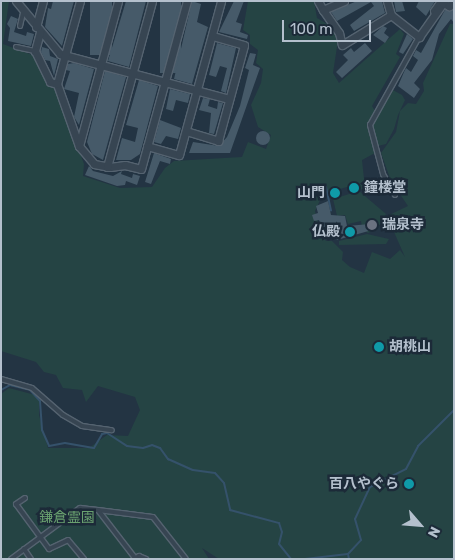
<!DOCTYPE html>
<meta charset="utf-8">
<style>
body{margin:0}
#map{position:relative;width:455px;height:560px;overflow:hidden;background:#233443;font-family:Rubik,"Noto Sans JP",sans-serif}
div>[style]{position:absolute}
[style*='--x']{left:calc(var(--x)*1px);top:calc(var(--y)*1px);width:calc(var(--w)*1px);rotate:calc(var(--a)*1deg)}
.green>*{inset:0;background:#254444}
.stream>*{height:2px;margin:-1px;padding:0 1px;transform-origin:1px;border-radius:1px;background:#35526b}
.building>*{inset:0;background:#465a69;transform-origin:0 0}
.round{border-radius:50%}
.roads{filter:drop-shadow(1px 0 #556370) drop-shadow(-1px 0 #556370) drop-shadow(0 1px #556370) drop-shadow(0 -1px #556370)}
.service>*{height:4px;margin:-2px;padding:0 2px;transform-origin:2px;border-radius:2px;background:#374552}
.minor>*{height:7px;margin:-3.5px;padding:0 3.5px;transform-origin:3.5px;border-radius:3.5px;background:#374552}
.dots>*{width:14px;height:14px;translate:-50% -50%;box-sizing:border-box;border:2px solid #1c2a38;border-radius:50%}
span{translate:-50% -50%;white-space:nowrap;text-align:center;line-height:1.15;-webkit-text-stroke:5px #1c2a38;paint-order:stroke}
.poi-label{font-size:14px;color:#b4c0cd;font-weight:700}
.left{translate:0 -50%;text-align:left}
.right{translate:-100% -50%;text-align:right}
.park-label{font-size:14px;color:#69a06f}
.frame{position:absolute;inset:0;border:2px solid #b4c0cd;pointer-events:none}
.north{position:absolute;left:395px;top:500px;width:50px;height:50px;-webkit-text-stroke:4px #1c2a38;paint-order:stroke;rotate:117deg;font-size:14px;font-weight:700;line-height:20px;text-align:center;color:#b4c0cd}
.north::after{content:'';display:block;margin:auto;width:18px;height:22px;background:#b4c0cd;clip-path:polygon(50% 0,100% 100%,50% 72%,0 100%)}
.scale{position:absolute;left:282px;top:20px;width:89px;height:22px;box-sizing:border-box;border:2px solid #b4c0cd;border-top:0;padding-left:6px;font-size:15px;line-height:18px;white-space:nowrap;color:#b4c0cd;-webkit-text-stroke:4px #1c2a38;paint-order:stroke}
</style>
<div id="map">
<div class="green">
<div style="clip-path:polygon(1px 1px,9px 1px,3px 44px,35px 56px,49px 86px,56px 87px,84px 164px,83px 176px,120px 188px,152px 187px,165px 168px,174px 161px,242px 157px,248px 142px,266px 149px,271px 135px,258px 127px,251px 105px,261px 83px,263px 69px,256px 63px,258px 50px,250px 44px,250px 35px,243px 30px,248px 1px,314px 1px,317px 18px,334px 28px,338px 40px,333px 73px,339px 83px,400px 29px,404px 34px,396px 54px,400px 57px,372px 106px,375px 111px,373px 121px,391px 89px,402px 95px,405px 100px,398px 115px,394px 129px,386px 144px,378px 146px,371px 126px,369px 134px,375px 153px,362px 160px,365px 188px,361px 190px,357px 184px,323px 194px,315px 211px,320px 231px,326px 241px,332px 241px,343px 252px,342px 260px,350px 267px,364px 273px,372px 252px,390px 259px,400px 250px,405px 257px,387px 216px,408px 206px,391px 181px,381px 153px,396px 132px,400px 111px,408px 103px,416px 104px,424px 91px,423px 83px,450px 24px,454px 24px,454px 559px,219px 559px,202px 548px,209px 559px,1px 559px,1px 394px,9px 388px,39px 396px,39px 415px,48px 448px,89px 448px,107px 435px,128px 436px,140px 410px,135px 397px,98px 386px,86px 402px,82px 390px,63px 388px,56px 375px,44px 372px,36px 362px,1px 351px)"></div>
<div style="clip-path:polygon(359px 191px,386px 214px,377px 229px,368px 233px,362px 228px,361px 221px,348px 224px,345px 215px,337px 216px,333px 199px)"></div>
<div style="clip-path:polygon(367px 234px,389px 239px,386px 244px,339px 245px,339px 241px)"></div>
</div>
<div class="stream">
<div style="--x:326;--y:187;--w:24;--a:78"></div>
<div style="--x:1;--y:390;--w:10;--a:-29"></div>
<div style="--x:10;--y:385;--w:21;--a:14"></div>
<div style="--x:30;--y:390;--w:15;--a:48"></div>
<div style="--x:40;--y:401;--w:29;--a:86"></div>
<div style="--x:42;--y:430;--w:17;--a:66"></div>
<div style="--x:49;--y:446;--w:16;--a:-11"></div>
<div style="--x:65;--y:443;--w:29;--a:10"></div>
<div style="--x:94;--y:448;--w:16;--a:-60"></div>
<div style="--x:102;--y:434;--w:5;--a:-11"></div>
<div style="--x:107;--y:433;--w:24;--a:33"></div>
<div style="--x:127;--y:446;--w:16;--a:7"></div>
<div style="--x:143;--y:448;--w:9;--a:-18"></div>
<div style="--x:152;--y:445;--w:9;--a:21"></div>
<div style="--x:160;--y:448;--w:14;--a:54"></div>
<div style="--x:168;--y:459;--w:27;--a:24"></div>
<div style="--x:193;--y:470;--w:22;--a:8"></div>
<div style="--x:215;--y:473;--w:13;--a:48"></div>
<div style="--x:224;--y:483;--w:28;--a:77"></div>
<div style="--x:230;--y:510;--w:51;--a:14.9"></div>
<div style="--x:279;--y:523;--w:9;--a:72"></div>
<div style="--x:282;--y:532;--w:12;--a:104"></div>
<div style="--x:279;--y:544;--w:19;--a:51"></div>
<div style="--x:348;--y:554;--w:19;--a:-47"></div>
<div style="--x:361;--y:540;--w:22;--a:-106"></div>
<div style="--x:355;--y:519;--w:35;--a:-65"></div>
<div style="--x:370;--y:487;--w:40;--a:-26.6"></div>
<div style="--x:406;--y:469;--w:26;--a:-62"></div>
<div style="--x:418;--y:446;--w:51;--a:-45"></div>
<div style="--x:348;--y:554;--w:5;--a:79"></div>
<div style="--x:305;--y:559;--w:43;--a:-6.6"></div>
</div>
<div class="building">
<div style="clip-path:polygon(53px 1px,74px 1px,62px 46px,45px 27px,48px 8px,51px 9px)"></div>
<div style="left:90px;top:1px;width:22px;height:54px"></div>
<div style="clip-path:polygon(126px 1px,146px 1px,129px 67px,108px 61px)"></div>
<div style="left:160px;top:1px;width:21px;height:72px"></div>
<div style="clip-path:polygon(192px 1px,201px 4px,197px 22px,208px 27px,192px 84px,174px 79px)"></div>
<div style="clip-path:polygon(234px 1px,244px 1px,236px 22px,242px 24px,240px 32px,248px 35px,247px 39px,219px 32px)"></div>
<div style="clip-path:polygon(357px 1px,382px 1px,385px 13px,354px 31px,350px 25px,374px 6px,371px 2px,337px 21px,331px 12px)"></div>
<div style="clip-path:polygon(394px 1px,402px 1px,405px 11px,396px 12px)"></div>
<div style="clip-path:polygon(419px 1px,435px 1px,426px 16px,416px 7px)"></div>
<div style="clip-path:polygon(454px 9px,454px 23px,451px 19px,439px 34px,432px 60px,414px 83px,420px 89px,414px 98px,398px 86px,404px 72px,406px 68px,411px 72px,418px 60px,413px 56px,416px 50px,421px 53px,445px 10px)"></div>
<div style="clip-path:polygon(11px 16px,18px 19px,14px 32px,26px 36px,27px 32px,34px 34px,31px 46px,8px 41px,10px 28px,7px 24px)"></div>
<div style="clip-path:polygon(383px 26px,387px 28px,384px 33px,389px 37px,385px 43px,373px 35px)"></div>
<div style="clip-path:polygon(407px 34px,413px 39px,403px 54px,399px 52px)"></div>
<div style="clip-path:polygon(217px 43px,236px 48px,226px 93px,221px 91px,227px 68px,220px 66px,216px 77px,209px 75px)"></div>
<div style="clip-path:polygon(365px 43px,372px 51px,342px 78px,336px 72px,348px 60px,343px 55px,351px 48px,354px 52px)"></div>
<div style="clip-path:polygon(42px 47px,49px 49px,50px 56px,58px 59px,54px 76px,50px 61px,45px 60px,41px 52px)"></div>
<div style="clip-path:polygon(250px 53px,256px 54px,253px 65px,260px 68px,230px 153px,189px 153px,193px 142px,219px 146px,227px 137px,240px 106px,249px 70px,245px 68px)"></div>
<div style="clip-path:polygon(74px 63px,94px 69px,79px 125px,74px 117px,79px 93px,64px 89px,70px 71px,66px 70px,68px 64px)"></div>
<div style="clip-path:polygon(105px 71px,126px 77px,103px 160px,92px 154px,87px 142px)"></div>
<div style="clip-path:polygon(139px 80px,158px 86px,140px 154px,131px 160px,116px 160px,122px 138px,135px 142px,138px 128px,126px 125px)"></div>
<div style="clip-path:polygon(170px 89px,190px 94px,188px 103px,176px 100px,173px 111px,166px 109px)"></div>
<div style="clip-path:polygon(203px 98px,210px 99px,208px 106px,217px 109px,218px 102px,223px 103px,214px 134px,209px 133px,211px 113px,199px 110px)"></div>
<div style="clip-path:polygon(160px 120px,181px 128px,178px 139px,166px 136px,161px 144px,154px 142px)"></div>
<div class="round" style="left:256px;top:131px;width:14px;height:14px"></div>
<div style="clip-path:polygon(154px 153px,171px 159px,170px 164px,160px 161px,151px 184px,145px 182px)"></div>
<div style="clip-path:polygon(89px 166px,93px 171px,113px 176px,122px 171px,121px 174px,132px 178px,133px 174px,140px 176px,137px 185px,126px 181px,125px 185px,117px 186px,85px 175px)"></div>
<div style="clip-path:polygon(328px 201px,331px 215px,345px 216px,347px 226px,370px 224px,372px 230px,337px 240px,336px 236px,326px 238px,319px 220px,314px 221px,312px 215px,318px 213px,316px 206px)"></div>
</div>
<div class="roads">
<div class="service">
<div style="--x:434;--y:15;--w:4;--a:-104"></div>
<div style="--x:433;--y:11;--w:12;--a:-55"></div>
<div style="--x:20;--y:26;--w:13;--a:-77"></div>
<div style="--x:16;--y:47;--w:19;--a:12"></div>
<div style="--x:395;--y:195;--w:24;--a:-120"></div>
<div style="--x:383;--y:174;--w:51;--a:-104.9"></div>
<div style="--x:370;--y:125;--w:101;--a:-60.9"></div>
<div style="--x:1;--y:379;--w:32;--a:16"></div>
<div style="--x:32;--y:388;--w:41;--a:41.1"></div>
<div style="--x:63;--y:415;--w:22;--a:30"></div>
<div style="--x:82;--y:426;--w:30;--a:8"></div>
<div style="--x:25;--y:498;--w:11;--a:146"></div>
<div style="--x:16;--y:504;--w:56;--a:53.7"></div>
<div style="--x:49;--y:549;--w:21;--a:-25"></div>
<div style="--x:68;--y:540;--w:25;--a:50"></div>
<div style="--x:98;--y:510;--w:55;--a:7.3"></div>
<div style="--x:153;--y:517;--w:53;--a:51.8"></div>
<div style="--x:24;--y:549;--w:12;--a:55"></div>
<div style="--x:11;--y:559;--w:86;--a:-36.5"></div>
<div style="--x:80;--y:508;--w:18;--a:6"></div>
<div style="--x:98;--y:510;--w:61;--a:52.4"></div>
<div style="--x:134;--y:559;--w:6;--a:-31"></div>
<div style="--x:139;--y:556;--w:8;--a:23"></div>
</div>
<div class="minor">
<div style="--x:16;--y:1;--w:69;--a:50.3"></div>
<div style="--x:60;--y:54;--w:175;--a:14.9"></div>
<div style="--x:80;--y:1;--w:86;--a:105.5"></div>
<div style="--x:57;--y:84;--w:66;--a:70.5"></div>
<div style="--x:79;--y:146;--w:23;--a:50"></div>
<div style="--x:94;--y:164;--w:16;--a:11"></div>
<div style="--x:110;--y:167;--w:15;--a:-8"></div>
<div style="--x:125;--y:165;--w:16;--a:14"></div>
<div style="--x:141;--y:169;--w:174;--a:-74.7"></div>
<div style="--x:318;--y:1;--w:10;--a:61"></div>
<div style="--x:344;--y:1;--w:23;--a:157"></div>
<div style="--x:323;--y:10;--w:28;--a:55"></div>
<div style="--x:339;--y:33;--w:12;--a:76"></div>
<div style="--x:342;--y:45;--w:57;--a:-31.5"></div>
<div style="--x:391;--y:15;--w:15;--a:-106"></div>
<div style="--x:391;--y:15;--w:36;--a:38"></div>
<div style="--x:419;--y:37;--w:42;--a:-54.8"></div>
<div style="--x:443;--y:3;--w:7;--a:27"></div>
<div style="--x:449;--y:6;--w:6;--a:-39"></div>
<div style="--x:36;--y:27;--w:27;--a:-75"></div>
<div style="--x:40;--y:32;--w:20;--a:105"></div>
<div style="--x:35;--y:51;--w:34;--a:64"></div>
<div style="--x:50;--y:82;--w:7;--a:16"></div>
<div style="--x:186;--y:131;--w:34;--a:17"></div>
<div style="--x:218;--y:141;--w:99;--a:-74.8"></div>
<div style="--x:244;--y:45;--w:33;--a:-164"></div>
<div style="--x:79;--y:146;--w:150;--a:-74.9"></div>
<div style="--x:147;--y:146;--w:33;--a:16"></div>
<div style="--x:179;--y:155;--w:160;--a:-74.7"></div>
<div style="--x:107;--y:167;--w:172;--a:-74.8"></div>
</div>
</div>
<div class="dots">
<div style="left:354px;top:188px;background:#0f9aa8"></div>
<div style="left:335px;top:193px;background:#0f9aa8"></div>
<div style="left:372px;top:225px;background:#6b7280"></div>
<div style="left:350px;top:232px;background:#0f9aa8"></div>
<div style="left:379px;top:347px;background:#0f9aa8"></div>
<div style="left:409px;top:484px;background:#0f9aa8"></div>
</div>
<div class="poi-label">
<span class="left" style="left:364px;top:188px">鐘楼堂</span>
<span class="right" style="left:325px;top:193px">山門</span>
<span class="left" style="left:382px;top:225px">瑞泉寺</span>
<span class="right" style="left:340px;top:232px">仏殿</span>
<span class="left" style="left:389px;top:347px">胡桃山</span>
<span class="right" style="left:399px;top:484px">百八やぐら</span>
</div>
<div class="park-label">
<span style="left:67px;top:518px">鎌倉霊園</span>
</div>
<div class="frame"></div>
<div class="north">N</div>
<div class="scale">100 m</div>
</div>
